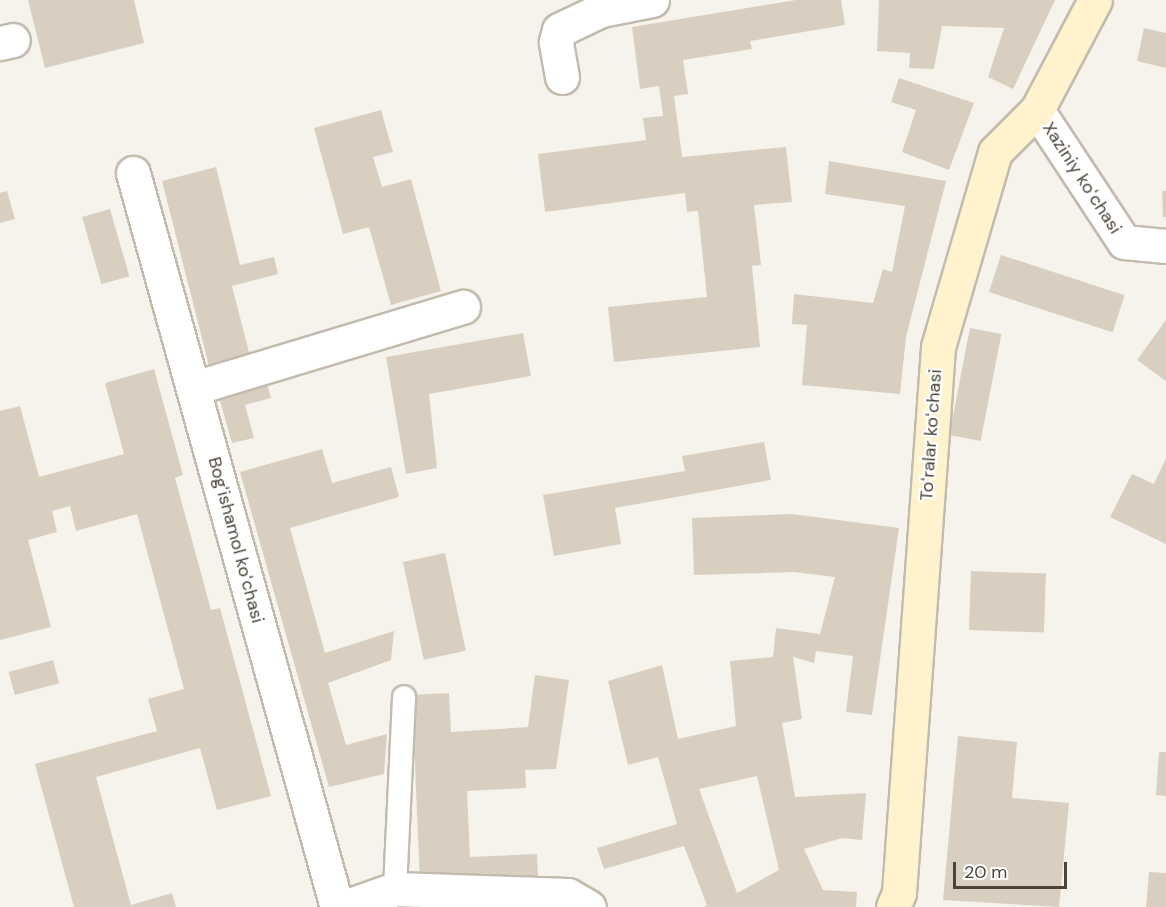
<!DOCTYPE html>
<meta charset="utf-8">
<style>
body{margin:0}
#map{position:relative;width:1166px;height:907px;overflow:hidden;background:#f6f3ec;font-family:"DM Sans",sans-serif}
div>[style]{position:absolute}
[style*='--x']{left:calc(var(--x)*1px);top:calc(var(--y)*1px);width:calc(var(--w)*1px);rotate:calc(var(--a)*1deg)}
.building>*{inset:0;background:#d8cfc1;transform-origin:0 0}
.roads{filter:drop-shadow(2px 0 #c2bbae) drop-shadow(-2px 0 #c2bbae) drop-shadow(0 2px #c2bbae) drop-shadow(0 -2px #c2bbae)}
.lane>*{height:22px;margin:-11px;padding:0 11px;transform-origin:11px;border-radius:11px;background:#fff}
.street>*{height:33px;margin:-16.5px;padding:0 16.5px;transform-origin:16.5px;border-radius:16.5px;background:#fff}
.secondary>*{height:33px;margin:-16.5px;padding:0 16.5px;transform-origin:16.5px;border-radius:16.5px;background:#fff3cd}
span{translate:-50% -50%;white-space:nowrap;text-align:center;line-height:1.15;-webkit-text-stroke:4.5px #fff;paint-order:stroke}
.street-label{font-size:18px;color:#4b4439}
.scale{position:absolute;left:953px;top:862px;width:114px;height:27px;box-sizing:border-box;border:3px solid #4b4439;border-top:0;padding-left:8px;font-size:18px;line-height:21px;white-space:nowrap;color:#4b4439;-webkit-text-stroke:4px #fff;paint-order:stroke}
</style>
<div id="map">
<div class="building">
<div style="clip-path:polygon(28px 0,134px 0,144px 43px,45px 68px)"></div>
<div style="clip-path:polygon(796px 0,841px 0,845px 25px,750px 41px,752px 49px,683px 60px,688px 94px,674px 96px,682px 157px,786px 147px,792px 202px,754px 205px,761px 265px,752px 266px,760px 347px,614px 362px,608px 307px,707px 297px,698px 211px,687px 212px,685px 193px,545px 212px,538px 154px,646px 140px,643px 118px,663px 116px,659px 86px,640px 89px,632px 27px)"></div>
<div style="clip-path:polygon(879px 0,1055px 0,1013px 89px,988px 77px,1004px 28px,942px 26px,934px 69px,909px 68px,910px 53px,877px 51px)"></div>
<div style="clip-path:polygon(1144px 28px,1166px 33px,1166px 68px,1137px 61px)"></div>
<div style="clip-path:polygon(899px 78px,974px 103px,949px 170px,902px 152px,916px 110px,891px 102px)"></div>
<div style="clip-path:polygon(381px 110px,393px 152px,373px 157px,382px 187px,411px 179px,441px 291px,391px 305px,369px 227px,343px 234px,314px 128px)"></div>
<div style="clip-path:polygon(829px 161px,946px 181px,906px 337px,900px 394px,802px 385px,807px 325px,792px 324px,794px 294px,873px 303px,883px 269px,892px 272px,905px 206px,825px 194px)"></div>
<div style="clip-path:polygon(216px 167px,240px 265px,274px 257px,278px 274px,232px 286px,252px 364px,211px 374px,162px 181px)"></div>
<div style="clip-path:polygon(7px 191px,15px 219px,0 223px,0 193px)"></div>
<div style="clip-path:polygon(1162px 191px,1166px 191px,1166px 217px,1163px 217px)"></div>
<div style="left:110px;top:209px;width:70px;height:29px;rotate:74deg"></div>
<div style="left:1001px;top:255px;width:130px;height:39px;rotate:18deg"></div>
<div style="clip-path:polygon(1166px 320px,1166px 381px,1137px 360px)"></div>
<div style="left:970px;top:328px;width:32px;height:109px;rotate:11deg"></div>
<div style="clip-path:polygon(523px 333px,531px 376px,429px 394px,437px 468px,406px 474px,386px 357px)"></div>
<div style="clip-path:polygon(154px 369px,183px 475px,175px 478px,211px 610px,220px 608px,271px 796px,217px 810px,200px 748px,96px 777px,131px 905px,172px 893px,176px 907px,74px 907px,35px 764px,157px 731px,148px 699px,184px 689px,137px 514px,76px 531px,70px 506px,52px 511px,57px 532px,28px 540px,51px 627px,0 640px,0 411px,20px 406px,39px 477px,124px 454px,105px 383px)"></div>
<div style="clip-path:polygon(266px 379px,271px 398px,245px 405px,254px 438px,232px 443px,218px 394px)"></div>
<div style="clip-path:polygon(764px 442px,771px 480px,615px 508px,621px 544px,554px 556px,543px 495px,685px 471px,682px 456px)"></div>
<div style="clip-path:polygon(322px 449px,332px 483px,391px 467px,399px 497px,290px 528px,325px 653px,394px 631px,391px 660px,328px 683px,346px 745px,387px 734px,384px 774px,329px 787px,240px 472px)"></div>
<div style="clip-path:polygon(1166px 458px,1166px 544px,1110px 517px,1132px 474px,1154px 484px)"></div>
<div style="clip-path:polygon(evenodd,792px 514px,899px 528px,872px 715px,846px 712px,853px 656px,816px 651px,814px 663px,793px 657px,802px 719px,782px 723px,795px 797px,866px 793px,862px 840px,842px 838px,804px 849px,823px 890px,857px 892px,856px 907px,704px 907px,707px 905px,684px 846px,604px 869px,597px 848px,677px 824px,658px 757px,628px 765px,608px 681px,662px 665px,678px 739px,736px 726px,730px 661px,773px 657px,776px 628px,820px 634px,835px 577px,794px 572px,694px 575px,692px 518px,792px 514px,757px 776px,779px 870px,737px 893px,699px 789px,757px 776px)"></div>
<div style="left:445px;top:553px;width:100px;height:43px;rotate:78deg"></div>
<div style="left:971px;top:571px;width:75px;height:59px;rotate:2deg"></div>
<div style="left:53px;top:660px;width:24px;height:46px;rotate:75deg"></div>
<div style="clip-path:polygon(535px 675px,569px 680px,556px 769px,525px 770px,526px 788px,467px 791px,470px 857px,537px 854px,538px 877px,420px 882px,412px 695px,449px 693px,451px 732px,528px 727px)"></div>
<div style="clip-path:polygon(958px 736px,1017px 742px,1012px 798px,1069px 803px,1059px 907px,943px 900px)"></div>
<div style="clip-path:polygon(1159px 752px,1166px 752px,1166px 796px,1156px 795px)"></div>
<div style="clip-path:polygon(1149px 872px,1166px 873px,1166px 907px,1146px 907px)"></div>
</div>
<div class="roads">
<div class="lane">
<div style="--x:395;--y:889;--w:192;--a:-87.3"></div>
</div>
<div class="street">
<div style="--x:0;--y:43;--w:13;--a:-13"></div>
<div style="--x:562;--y:77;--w:36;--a:-100"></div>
<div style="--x:556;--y:42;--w:12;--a:-76"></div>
<div style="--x:559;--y:30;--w:47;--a:-25.5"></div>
<div style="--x:601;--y:10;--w:52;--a:-11.1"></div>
<div style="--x:1037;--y:110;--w:158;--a:56.6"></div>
<div style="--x:1124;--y:242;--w:42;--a:5.4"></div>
<div style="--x:133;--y:173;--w:762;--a:74.47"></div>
<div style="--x:194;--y:388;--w:281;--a:-16.8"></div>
<div style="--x:344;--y:907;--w:54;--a:-19.4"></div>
<div style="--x:395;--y:889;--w:173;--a:2"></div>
<div style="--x:568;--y:895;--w:24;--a:30"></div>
</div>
<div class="secondary">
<div style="--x:893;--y:907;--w:15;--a:-67"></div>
<div style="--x:899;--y:893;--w:547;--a:-85.91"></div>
<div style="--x:938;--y:347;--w:203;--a:-73.7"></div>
<div style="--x:995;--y:152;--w:59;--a:-45"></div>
<div style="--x:1037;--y:110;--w:124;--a:-62.2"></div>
</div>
</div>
<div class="street-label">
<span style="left:1082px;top:178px;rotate:57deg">Xaziniy koʻchasi</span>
<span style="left:931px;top:435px;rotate:-86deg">Toʻralar koʻchasi</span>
<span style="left:236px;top:540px;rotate:75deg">Bogʻishamol koʻchasi</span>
</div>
<div class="scale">20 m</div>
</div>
